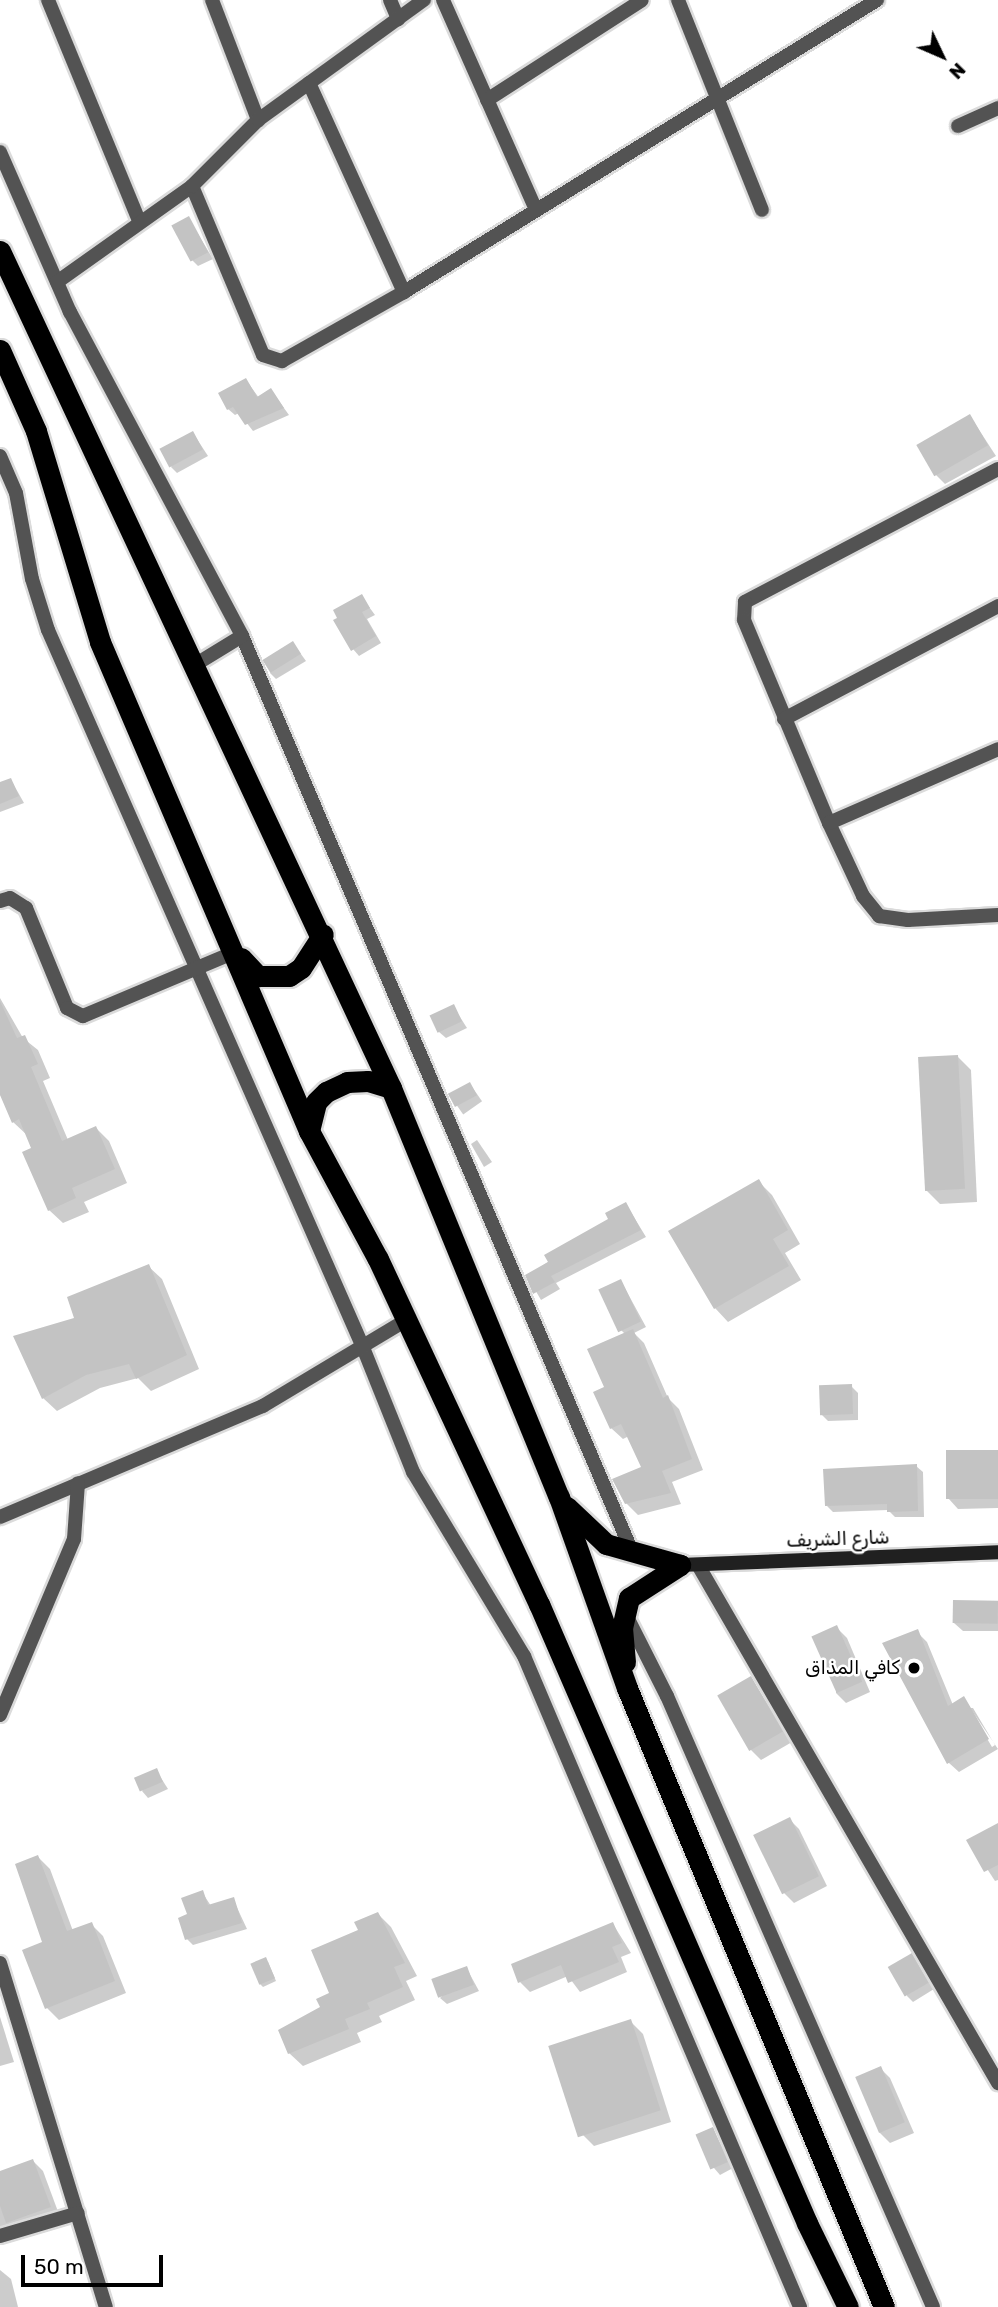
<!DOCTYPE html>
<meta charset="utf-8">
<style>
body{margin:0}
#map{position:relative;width:998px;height:2307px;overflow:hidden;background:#fff;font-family:Rubik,Cairo,sans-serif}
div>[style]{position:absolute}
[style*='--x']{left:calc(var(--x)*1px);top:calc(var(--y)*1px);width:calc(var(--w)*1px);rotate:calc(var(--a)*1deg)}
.shadow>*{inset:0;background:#0003;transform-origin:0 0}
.building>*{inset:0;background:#c3c3c3;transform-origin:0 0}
.roads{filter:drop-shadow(2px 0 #dbdbdb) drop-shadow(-2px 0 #dbdbdb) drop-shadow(0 2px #dbdbdb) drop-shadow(0 -2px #dbdbdb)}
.street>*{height:14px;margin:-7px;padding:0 7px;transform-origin:7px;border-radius:7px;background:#535353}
.secondary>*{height:14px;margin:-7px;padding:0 7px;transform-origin:7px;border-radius:7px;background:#202020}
.highway>*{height:21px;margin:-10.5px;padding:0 10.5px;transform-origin:10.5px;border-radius:10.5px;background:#000}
.dots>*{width:19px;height:19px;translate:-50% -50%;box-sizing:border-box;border:4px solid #fff;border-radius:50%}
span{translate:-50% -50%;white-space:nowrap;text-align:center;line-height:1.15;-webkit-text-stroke:5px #fff;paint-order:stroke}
.street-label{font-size:19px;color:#000}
.poi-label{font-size:19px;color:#000}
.right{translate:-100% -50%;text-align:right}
.north{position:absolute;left:907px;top:21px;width:70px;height:70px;-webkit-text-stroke:5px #fff;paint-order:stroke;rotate:134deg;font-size:19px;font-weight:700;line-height:28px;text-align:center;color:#000}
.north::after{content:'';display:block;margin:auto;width:24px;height:32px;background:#000;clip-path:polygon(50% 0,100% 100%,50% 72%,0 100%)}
.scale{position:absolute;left:21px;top:2255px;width:142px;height:32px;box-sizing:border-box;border:4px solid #000;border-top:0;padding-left:9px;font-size:21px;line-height:24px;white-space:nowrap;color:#000;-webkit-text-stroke:5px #fff;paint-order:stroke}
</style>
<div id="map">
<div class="shadow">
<div style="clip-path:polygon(189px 219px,213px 259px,198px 266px,192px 260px)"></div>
<div style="clip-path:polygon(246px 380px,259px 398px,271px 390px,289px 415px,253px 431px,239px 413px,235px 415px,228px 409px)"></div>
<div style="clip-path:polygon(970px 416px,996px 456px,945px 484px,935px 474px)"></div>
<div style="clip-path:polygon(193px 433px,208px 456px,177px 473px,171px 467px)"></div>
<div style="clip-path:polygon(361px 596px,375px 615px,367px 619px,381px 643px,359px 656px,353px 649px)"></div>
<div style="clip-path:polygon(293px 643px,306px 661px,276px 679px,270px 673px)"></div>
<div style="clip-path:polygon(11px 780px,24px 803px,0 812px,0 784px)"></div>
<div style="clip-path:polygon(0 998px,23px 1038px,38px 1050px,50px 1078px,43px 1081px,68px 1140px,96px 1128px,109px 1141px,127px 1183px,84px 1202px,89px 1212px,63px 1223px,49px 1210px,28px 1136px,13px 1122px,0 1094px)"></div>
<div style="clip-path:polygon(453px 1006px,467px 1028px,446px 1038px,439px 1032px)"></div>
<div style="clip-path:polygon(957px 1056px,971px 1070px,977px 1202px,940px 1204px,926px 1190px)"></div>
<div style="left:470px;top:1084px;width:21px;height:23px;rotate:55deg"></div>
<div style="clip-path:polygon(477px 1140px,492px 1162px,484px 1167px,471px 1144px)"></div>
<div style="clip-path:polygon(758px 1181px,772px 1195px,800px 1244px,785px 1253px,801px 1280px,728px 1322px,715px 1308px)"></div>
<div style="clip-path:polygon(626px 1204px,646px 1237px,556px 1283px,560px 1289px,541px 1300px,527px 1276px,611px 1220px)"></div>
<div style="clip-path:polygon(148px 1266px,162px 1279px,199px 1369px,151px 1391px,138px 1378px,100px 1388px,57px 1411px,43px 1398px,77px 1319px)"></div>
<div style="clip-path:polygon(621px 1281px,646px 1327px,634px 1333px,644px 1343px,668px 1398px,679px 1409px,703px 1470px,672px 1482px,681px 1504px,638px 1515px,626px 1503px,643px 1468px,629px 1436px,623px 1439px,611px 1428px,606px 1388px,625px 1334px,621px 1330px)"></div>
<div style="clip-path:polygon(851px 1386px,858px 1393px,858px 1420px,828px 1421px,821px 1414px)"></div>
<div style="clip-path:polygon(998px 1452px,998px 1508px,958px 1509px,948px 1498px)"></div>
<div style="clip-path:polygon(916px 1466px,923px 1472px,924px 1517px,895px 1517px,888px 1510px,833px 1512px,827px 1506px)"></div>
<div style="clip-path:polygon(998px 1602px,998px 1631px,963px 1631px,954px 1623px)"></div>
<div style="clip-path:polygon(837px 1628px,847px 1638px,870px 1692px,846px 1703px,836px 1693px)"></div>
<div style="clip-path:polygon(evenodd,917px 1632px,927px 1642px,953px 1705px,964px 1699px,998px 1749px,959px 1772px,949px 1763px,917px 1632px,969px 1708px,973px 1708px,995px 1745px,992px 1747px,969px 1708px)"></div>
<div style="clip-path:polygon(751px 1678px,792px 1742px,761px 1760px,751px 1750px)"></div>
<div style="clip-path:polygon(156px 1770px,168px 1789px,148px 1798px,142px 1791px)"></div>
<div style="clip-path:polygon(789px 1819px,799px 1829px,827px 1886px,794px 1903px,784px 1893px)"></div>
<div style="clip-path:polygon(998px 1825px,998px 1880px,995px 1881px,969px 1841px)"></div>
<div style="clip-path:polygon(38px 1857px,50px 1869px,73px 1931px,91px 1924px,103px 1936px,126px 1993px,59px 2020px,47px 2008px)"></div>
<div style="clip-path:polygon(202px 1892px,211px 1906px,233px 1899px,247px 1929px,193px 1945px,187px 1939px,189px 1916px)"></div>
<div style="clip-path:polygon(378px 1914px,391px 1927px,417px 1976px,406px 1981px,415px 2000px,379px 2016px,382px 2022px,357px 2033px,361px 2042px,303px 2066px,289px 2053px,331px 1994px,360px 1931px)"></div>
<div style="clip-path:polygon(613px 1924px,631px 1953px,621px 1957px,627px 1972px,580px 1992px,568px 1976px,530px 1992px,520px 1982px)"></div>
<div style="clip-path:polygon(911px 1955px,934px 1989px,913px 2002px,907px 1996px)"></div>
<div style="clip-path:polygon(268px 1962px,276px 1981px,263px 1987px,260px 1984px)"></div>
<div style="clip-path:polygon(467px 1969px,479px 1991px,447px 2004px,440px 1998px)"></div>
<div style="clip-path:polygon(0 2017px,14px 2062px,0 2066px)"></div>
<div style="clip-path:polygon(630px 2021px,643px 2034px,671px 2122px,594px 2146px,581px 2133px)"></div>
<div style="clip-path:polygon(880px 2068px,890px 2078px,914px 2133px,890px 2143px,880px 2133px)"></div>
<div style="clip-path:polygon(713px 2129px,733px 2168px,720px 2175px,714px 2168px)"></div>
<div style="clip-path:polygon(33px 2161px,43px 2171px,60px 2217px,0 2237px,0 2173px)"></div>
<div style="clip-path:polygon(0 2270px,11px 2279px,18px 2307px,0 2307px)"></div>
</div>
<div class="building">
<div style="left:189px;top:216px;width:41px;height:20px;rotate:62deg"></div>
<div style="clip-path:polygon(246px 378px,257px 397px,271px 388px,284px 408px,245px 425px,233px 407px,227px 410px,218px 393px)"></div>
<div style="left:970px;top:414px;width:36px;height:62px;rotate:60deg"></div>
<div style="left:193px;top:431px;width:21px;height:38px;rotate:62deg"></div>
<div style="clip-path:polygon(362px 594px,370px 608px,362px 612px,376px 636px,351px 651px,333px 620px,337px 618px,333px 610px)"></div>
<div style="left:293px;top:641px;width:15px;height:36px;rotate:58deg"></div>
<div style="clip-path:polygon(11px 778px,19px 796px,0 804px,0 782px)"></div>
<div style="clip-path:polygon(0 1001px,17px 1038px,25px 1035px,38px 1064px,31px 1067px,62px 1141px,96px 1126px,115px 1169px,72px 1188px,76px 1198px,48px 1211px,22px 1152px,31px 1148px,19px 1119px,12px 1123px,0 1095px)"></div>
<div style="left:454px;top:1004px;width:19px;height:27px;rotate:65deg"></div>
<div style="left:958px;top:1055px;width:134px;height:40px;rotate:87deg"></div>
<div style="left:470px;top:1082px;width:15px;height:25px;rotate:62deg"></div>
<div style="clip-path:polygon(759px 1179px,788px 1230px,773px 1239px,789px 1266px,714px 1309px,668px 1231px)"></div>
<div style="clip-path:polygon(626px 1202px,641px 1230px,551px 1276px,555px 1282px,533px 1294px,525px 1275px,548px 1262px,544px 1255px,608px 1219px,605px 1213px)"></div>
<div style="clip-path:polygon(149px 1264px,187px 1355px,136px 1379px,129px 1364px,86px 1375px,42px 1399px,13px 1336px,74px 1318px,67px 1297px)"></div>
<div style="left:621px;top:1279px;width:47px;height:25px;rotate:65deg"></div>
<div style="clip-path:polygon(633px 1329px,663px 1398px,668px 1395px,692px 1459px,662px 1471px,671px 1493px,625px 1504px,612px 1479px,641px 1467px,621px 1424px,610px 1429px,593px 1392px,604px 1387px,587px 1349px)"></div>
<div style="left:852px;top:1384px;width:30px;height:33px;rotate:88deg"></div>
<div style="left:998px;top:1450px;width:49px;height:52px;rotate:90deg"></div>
<div style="clip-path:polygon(917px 1464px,918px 1511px,887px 1512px,887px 1504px,825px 1506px,823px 1469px)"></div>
<div style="left:953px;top:1600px;width:45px;height:23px;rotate:1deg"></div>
<div style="left:837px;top:1625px;width:62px;height:28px;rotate:66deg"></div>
<div style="clip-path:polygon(918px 1629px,948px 1706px,964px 1696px,989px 1739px,947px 1764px,882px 1643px)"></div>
<div style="left:751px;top:1676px;width:64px;height:39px;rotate:60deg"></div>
<div style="left:157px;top:1768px;width:15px;height:25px;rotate:67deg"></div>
<div style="left:790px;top:1817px;width:66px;height:41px;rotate:64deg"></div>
<div style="clip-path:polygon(998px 1823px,998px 1865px,984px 1872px,966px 1840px)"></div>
<div style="clip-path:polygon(38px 1855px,67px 1931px,92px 1922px,115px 1981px,45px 2009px,22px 1950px,42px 1942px,15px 1864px)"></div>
<div style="clip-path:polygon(203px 1890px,208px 1905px,234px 1897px,242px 1923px,185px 1940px,178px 1918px,187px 1914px,181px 1898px)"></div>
<div style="clip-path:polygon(378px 1912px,405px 1963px,394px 1967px,403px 1987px,367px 2003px,370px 2009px,345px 2019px,349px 2029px,288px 2054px,278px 2030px,320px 2007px,316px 1999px,329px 1993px,311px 1950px,358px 1930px,354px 1922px)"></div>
<div style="clip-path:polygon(613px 1922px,622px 1943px,612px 1947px,619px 1962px,568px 1983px,561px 1965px,518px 1983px,511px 1964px)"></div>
<div style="left:912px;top:1953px;width:34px;height:28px;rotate:60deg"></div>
<div style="left:266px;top:1957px;width:23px;height:17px;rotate:67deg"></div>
<div style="left:467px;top:1966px;width:20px;height:38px;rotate:70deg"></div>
<div style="left:631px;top:2019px;width:96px;height:87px;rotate:72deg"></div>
<div style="left:881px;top:2066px;width:61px;height:28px;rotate:67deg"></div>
<div style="left:713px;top:2127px;width:38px;height:19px;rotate:67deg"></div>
<div style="clip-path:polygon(33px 2159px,51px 2207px,6px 2223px,0 2206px,0 2171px)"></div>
</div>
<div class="roads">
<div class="street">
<div style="--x:48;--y:0;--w:239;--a:67.6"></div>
<div style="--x:212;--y:0;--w:129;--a:69"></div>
<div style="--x:390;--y:0;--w:21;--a:67"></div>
<div style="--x:443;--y:0;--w:230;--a:66.1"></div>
<div style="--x:678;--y:0;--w:226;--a:68.2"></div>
<div style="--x:309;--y:83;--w:230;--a:65.6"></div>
<div style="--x:487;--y:100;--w:184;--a:-32.8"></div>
<div style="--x:958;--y:126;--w:44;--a:-24.2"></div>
<div style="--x:0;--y:152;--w:175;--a:66.4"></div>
<div style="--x:70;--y:312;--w:367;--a:62"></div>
<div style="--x:242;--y:636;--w:998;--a:66.93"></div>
<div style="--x:192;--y:186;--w:183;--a:67.2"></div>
<div style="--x:263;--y:355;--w:20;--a:18"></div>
<div style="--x:282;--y:361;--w:140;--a:-29.5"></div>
<div style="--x:404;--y:292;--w:556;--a:-31.69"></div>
<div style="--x:57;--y:282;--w:166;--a:-35.4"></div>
<div style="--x:192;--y:186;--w:93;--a:-45"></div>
<div style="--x:258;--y:120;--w:205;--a:-35.9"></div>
<div style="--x:0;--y:456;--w:40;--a:66.6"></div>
<div style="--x:16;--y:493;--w:87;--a:79.5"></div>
<div style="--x:32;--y:579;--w:53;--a:72.6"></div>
<div style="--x:48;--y:630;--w:781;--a:66.29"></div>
<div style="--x:362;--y:1345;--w:137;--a:68.1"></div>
<div style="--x:413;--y:1472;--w:215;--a:58.9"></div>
<div style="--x:524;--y:1656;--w:707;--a:67.02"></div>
<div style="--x:998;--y:469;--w:286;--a:152.3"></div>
<div style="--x:745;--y:602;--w:18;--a:93"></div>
<div style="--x:744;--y:620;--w:220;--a:67.3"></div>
<div style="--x:829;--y:823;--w:81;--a:65"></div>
<div style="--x:863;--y:896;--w:26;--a:51"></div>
<div style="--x:879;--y:916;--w:29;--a:8"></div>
<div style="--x:908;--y:920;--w:90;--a:-3.2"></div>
<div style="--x:193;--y:666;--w:57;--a:-31.5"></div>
<div style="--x:784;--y:719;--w:242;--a:-27.8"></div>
<div style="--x:829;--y:823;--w:184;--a:-23.6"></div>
<div style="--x:0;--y:901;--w:10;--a:-17"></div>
<div style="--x:10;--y:898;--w:19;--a:32"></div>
<div style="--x:26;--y:908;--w:108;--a:67.7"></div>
<div style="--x:67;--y:1008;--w:18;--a:27"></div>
<div style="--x:83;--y:1016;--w:165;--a:-22.8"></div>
<div style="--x:0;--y:1517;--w:285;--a:-22.9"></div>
<div style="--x:263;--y:1406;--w:167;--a:-31"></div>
<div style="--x:698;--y:1565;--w:599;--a:59.92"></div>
<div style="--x:625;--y:1613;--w:93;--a:63.2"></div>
<div style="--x:667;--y:1696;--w:666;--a:66.47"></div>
<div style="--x:0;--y:1715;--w:191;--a:-67.2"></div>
<div style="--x:74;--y:1539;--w:56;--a:-85.9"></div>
<div style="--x:0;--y:1963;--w:360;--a:72.9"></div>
<div style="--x:0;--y:2236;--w:81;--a:-16.4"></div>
</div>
<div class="secondary">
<div style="--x:680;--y:1565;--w:318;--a:-2.3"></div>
</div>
<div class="highway">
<div style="--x:0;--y:251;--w:924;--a:64.96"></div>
<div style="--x:391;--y:1088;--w:442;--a:67.7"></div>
<div style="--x:559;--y:1497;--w:203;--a:70.4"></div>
<div style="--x:627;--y:1688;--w:670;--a:67.45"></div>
<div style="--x:0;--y:350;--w:89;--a:66"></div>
<div style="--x:36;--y:431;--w:220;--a:73.1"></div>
<div style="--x:100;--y:642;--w:532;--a:66.86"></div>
<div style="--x:309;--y:1131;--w:145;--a:61.7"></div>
<div style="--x:378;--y:1259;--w:381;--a:65"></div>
<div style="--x:539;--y:1604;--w:675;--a:66.59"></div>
<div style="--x:807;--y:2223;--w:93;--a:64"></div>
<div style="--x:241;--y:958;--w:25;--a:47"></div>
<div style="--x:258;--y:976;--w:31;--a:0"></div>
<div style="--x:289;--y:976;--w:14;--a:-34"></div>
<div style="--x:301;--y:968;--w:40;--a:-57.1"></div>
<div style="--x:309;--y:1131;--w:30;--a:-76"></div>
<div style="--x:316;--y:1102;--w:14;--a:-45"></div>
<div style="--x:326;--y:1092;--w:23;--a:-25"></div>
<div style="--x:347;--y:1082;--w:21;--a:-3"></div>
<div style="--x:368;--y:1081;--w:24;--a:17"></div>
<div style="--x:567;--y:1507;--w:54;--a:43.5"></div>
<div style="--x:606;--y:1544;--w:77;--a:15.8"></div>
<div style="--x:625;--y:1662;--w:34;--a:-95"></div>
<div style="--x:622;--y:1628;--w:31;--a:-77"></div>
<div style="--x:629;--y:1598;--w:61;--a:-32.9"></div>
</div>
</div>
<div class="dots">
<div style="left:914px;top:1668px;background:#000"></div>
</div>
<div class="street-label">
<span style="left:838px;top:1539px;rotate:-2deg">شارع الشريف</span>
</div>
<div class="poi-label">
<span class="right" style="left:900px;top:1668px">كافي المذاق</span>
</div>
<div class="north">N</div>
<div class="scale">50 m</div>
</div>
